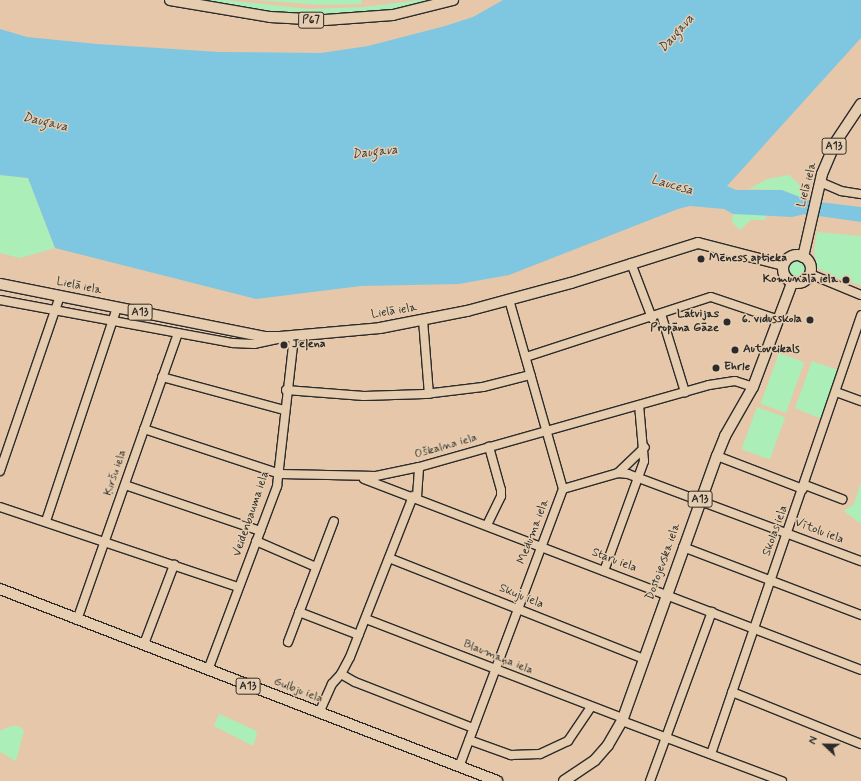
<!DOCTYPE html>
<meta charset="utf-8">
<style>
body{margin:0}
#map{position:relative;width:861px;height:781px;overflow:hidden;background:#e6c7aa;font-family:Mynerve,sans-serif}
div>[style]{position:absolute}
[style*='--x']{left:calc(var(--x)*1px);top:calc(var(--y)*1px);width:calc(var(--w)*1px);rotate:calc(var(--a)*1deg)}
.green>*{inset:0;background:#aceeb8;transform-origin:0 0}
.round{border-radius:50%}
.water>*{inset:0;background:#7fc7e0}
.roads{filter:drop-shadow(1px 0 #2b2b2b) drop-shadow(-1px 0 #2b2b2b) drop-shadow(0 1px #2b2b2b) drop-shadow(0 -1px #2b2b2b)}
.minor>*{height:8px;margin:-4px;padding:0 4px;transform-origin:4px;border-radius:4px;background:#e7cdaf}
.major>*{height:10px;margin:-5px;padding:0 5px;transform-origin:5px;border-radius:5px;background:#e7cdaf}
.major>.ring{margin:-5px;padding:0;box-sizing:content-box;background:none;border:10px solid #e7cdaf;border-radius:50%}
.dots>*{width:11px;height:11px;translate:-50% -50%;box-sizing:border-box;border:2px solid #e7cdaf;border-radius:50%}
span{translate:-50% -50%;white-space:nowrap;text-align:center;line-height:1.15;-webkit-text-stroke:3px #e7cdaf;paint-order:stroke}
.shield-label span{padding:1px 3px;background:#e7cdaf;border:1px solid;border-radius:3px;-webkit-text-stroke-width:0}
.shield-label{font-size:11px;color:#2b2b2b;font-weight:700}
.street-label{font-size:12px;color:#2b2b2b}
.poi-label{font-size:12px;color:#2b2b2b;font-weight:700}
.left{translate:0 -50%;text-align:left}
.right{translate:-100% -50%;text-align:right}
.water-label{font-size:13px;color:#384246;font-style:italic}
.north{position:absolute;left:805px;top:725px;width:40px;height:40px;-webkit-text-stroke:3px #e7cdaf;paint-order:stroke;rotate:292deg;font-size:11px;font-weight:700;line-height:16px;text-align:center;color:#2b2b2b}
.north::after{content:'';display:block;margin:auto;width:14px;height:18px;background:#2b2b2b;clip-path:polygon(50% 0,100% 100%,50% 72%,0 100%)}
</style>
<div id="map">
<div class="green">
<div style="clip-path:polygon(185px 0,225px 0,309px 9px,364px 7px,419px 0,444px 0,405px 10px,331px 17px,275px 14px)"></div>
<div style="clip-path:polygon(255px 0,361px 0,362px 4px,321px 5px)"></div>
<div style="clip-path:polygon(0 175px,28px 178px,55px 248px,20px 258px,0 253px)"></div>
<div style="clip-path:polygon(789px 175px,809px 193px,807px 200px,778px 190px,749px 189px,767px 179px)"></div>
<div style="clip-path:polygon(733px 214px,760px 213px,767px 214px,765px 220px,751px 220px,740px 230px,732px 222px)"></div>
<div style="clip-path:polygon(817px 232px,861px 236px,861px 285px,832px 277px,817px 267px,814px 252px)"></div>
<div class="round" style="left:787px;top:259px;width:20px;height:20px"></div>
<div style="left:779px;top:353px;width:27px;height:54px;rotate:20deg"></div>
<div style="clip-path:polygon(812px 361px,838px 370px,824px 420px,795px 408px)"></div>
<div style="left:757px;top:407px;width:30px;height:45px;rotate:20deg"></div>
<div style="clip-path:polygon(861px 482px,861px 524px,844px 511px,854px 504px)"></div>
<div style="clip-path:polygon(219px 714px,255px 730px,257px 734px,253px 746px,214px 726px)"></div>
<div style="clip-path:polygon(11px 726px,18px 726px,24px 730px,16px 761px,0 752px,0 731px)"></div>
</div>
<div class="water">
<div style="clip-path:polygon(503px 0,861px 0,861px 38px,727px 186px,736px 190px,782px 190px,810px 201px,861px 207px,861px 222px,805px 214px,792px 217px,733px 214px,724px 209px,690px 206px,678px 209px,509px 275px,459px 284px,361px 286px,256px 299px,55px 248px,28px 178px,0 175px,0 29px,27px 37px,97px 44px,219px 52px,321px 53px,368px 46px,445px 26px,473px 17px)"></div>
</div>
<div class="roads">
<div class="minor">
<div style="--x:820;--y:182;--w:23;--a:23"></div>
<div style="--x:841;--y:191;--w:20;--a:9"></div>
<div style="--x:631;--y:263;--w:59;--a:69.1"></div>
<div style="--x:810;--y:274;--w:55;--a:22.4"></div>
<div style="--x:0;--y:300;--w:237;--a:10.5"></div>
<div style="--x:233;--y:343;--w:21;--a:3"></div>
<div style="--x:254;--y:344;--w:25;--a:-12"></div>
<div style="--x:661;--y:314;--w:82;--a:72.9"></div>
<div style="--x:423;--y:320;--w:74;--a:85.4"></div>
<div style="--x:526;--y:357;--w:194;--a:-18"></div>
<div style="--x:711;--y:297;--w:72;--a:18.7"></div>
<div style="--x:162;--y:377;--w:126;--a:15.1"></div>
<div style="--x:286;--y:390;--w:78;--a:4.4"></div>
<div style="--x:364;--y:396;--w:61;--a:-1.9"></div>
<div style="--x:425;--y:394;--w:58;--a:-6.9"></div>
<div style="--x:483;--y:387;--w:49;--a:-14.3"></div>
<div style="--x:836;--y:392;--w:27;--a:20"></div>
<div style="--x:144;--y:429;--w:143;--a:18.3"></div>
<div style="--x:280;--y:474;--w:96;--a:1.2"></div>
<div style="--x:376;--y:476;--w:44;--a:-11.8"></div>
<div style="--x:419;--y:467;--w:301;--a:-15.8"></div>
<div style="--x:709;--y:385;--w:26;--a:-9"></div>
<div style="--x:735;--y:381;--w:19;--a:18"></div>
<div style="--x:717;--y:456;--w:92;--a:21"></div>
<div style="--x:0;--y:471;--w:185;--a:-71.1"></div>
<div style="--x:618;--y:473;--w:37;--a:-44"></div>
<div style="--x:364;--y:479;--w:532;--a:21.02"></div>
<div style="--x:125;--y:485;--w:143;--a:18.8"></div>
<div style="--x:805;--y:485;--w:40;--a:21"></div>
<div style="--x:563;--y:489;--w:57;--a:-16.2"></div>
<div style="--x:618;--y:473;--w:10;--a:6"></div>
<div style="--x:628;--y:474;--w:249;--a:20.5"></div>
<div style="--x:417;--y:497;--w:30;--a:-86"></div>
<div style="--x:0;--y:507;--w:251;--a:18.6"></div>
<div style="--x:46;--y:521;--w:225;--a:-71.6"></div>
<div style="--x:487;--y:525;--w:32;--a:-64"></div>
<div style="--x:501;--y:496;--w:6;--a:-90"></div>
<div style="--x:501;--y:490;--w:45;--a:-105.6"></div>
<div style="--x:256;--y:541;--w:65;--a:23.4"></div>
<div style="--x:683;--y:547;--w:191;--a:20.9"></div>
<div style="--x:389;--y:558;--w:274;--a:21.6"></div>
<div style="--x:604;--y:571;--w:117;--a:-70"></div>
<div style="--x:644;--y:461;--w:56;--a:-95.1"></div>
<div style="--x:299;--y:612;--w:64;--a:21"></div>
<div style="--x:366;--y:619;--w:274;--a:21.1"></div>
<div style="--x:77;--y:620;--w:304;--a:-70.6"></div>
<div style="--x:288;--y:642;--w:129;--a:-69.2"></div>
<div style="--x:144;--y:644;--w:85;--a:-69.2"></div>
<div style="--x:208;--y:670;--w:197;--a:-69.4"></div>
<div style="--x:277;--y:486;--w:151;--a:-83.5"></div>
<div style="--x:341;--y:674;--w:16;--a:30"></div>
<div style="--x:355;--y:682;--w:127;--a:21.3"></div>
<div style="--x:732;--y:692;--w:139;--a:22"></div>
<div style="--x:319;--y:713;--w:32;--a:-66"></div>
<div style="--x:332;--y:684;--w:13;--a:-48"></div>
<div style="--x:341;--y:674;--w:19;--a:-62"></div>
<div style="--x:350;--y:657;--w:173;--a:-68.6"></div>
<div style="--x:622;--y:721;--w:171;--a:20.6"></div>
<div style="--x:469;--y:740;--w:45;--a:19.7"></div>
<div style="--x:511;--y:755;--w:29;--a:-2"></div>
<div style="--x:540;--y:754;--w:31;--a:-25"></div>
<div style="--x:568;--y:741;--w:41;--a:-55.9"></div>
<div style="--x:711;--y:754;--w:464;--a:-71.1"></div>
<div style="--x:459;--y:767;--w:297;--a:-69.5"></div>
<div style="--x:563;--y:489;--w:197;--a:-105.9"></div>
<div style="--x:650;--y:781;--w:180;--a:-69.9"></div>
</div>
<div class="major">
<div style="--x:170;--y:0;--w:101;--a:9.6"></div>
<div style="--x:270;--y:17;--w:55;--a:3.1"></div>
<div style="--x:325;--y:20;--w:68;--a:-4.2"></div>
<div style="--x:393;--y:15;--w:62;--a:-14"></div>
<div class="ring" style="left:783px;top:255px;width:18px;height:18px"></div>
<div style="--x:803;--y:257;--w:85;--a:-77.1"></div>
<div style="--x:822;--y:174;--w:34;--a:-67"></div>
<div style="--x:835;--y:143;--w:47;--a:-56.3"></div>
<div style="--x:0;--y:284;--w:271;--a:11.3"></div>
<div style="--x:266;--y:337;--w:14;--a:0"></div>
<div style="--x:280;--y:337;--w:100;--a:-5.1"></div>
<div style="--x:380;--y:328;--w:89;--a:-11.1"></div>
<div style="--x:467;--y:311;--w:108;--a:-15.1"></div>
<div style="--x:571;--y:283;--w:133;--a:-17.5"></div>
<div style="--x:698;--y:243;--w:88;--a:14.5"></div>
<div style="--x:0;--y:589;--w:533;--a:21.12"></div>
<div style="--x:564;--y:781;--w:37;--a:-34"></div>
<div style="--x:595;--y:760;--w:20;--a:-49"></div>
<div style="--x:608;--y:745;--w:28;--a:-60"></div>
<div style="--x:622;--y:721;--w:282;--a:-70.3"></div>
<div style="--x:717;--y:456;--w:22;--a:-68"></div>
<div style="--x:725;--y:436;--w:56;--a:-60.3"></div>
<div style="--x:753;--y:387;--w:111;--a:-69.4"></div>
</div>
</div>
<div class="dots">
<div style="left:701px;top:259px;background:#2b2b2b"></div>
<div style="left:846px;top:280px;background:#2b2b2b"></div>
<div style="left:810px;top:320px;background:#2b2b2b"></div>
<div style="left:727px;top:322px;background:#2b2b2b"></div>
<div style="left:284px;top:345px;background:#2b2b2b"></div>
<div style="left:735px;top:350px;background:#2b2b2b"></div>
<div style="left:716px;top:368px;background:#2b2b2b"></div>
</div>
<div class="shield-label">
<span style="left:311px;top:20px">P67</span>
<span style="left:834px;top:146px">A13</span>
<span style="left:140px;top:312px">A13</span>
<span style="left:700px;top:499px">A13</span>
<span style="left:248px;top:686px">A13</span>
</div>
<div class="street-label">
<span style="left:808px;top:185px;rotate:-75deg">Lielā iela</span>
<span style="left:79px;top:287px;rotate:12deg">Lielā iela</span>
<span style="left:394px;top:312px;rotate:-9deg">Lielā iela</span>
<span style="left:446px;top:447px;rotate:-16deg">Oškalna iela</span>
<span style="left:116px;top:473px;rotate:-71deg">Ķiršu iela</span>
<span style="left:252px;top:514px;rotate:-71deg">Veidenbauma iela</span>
<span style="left:776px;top:531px;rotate:-70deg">Skolas iela</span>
<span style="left:534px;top:532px;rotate:-69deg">Meduma iela</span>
<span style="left:819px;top:532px;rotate:21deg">Vītolu iela</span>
<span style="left:614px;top:561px;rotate:21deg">Staru iela</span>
<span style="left:664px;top:562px;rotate:-70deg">Dostojevska iela</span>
<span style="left:521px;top:597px;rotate:22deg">Skuju iela</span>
<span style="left:498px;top:658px;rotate:22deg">Blaumaņa iela</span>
<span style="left:298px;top:691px;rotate:21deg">Gulbju iela</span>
</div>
<div class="poi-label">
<span class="left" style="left:709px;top:259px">Mēness aptieka</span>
<span class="right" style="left:838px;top:280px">Komunālā iela</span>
<span class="right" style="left:719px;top:322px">Latvijas<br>Propāna Gāze</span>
<span class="right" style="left:802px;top:320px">6. vidusskola</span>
<span class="left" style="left:292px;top:345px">Jeļena</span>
<span class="left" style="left:743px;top:350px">Autoveikals</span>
<span class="left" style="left:724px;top:368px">Ehrle</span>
</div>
<div class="water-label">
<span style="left:677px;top:34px;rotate:-48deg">Daugava</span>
<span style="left:45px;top:123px;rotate:13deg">Daugava</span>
<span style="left:375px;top:153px;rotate:-6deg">Daugava</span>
<span style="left:672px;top:186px;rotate:16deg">Laucesa</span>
</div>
<div class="north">N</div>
</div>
